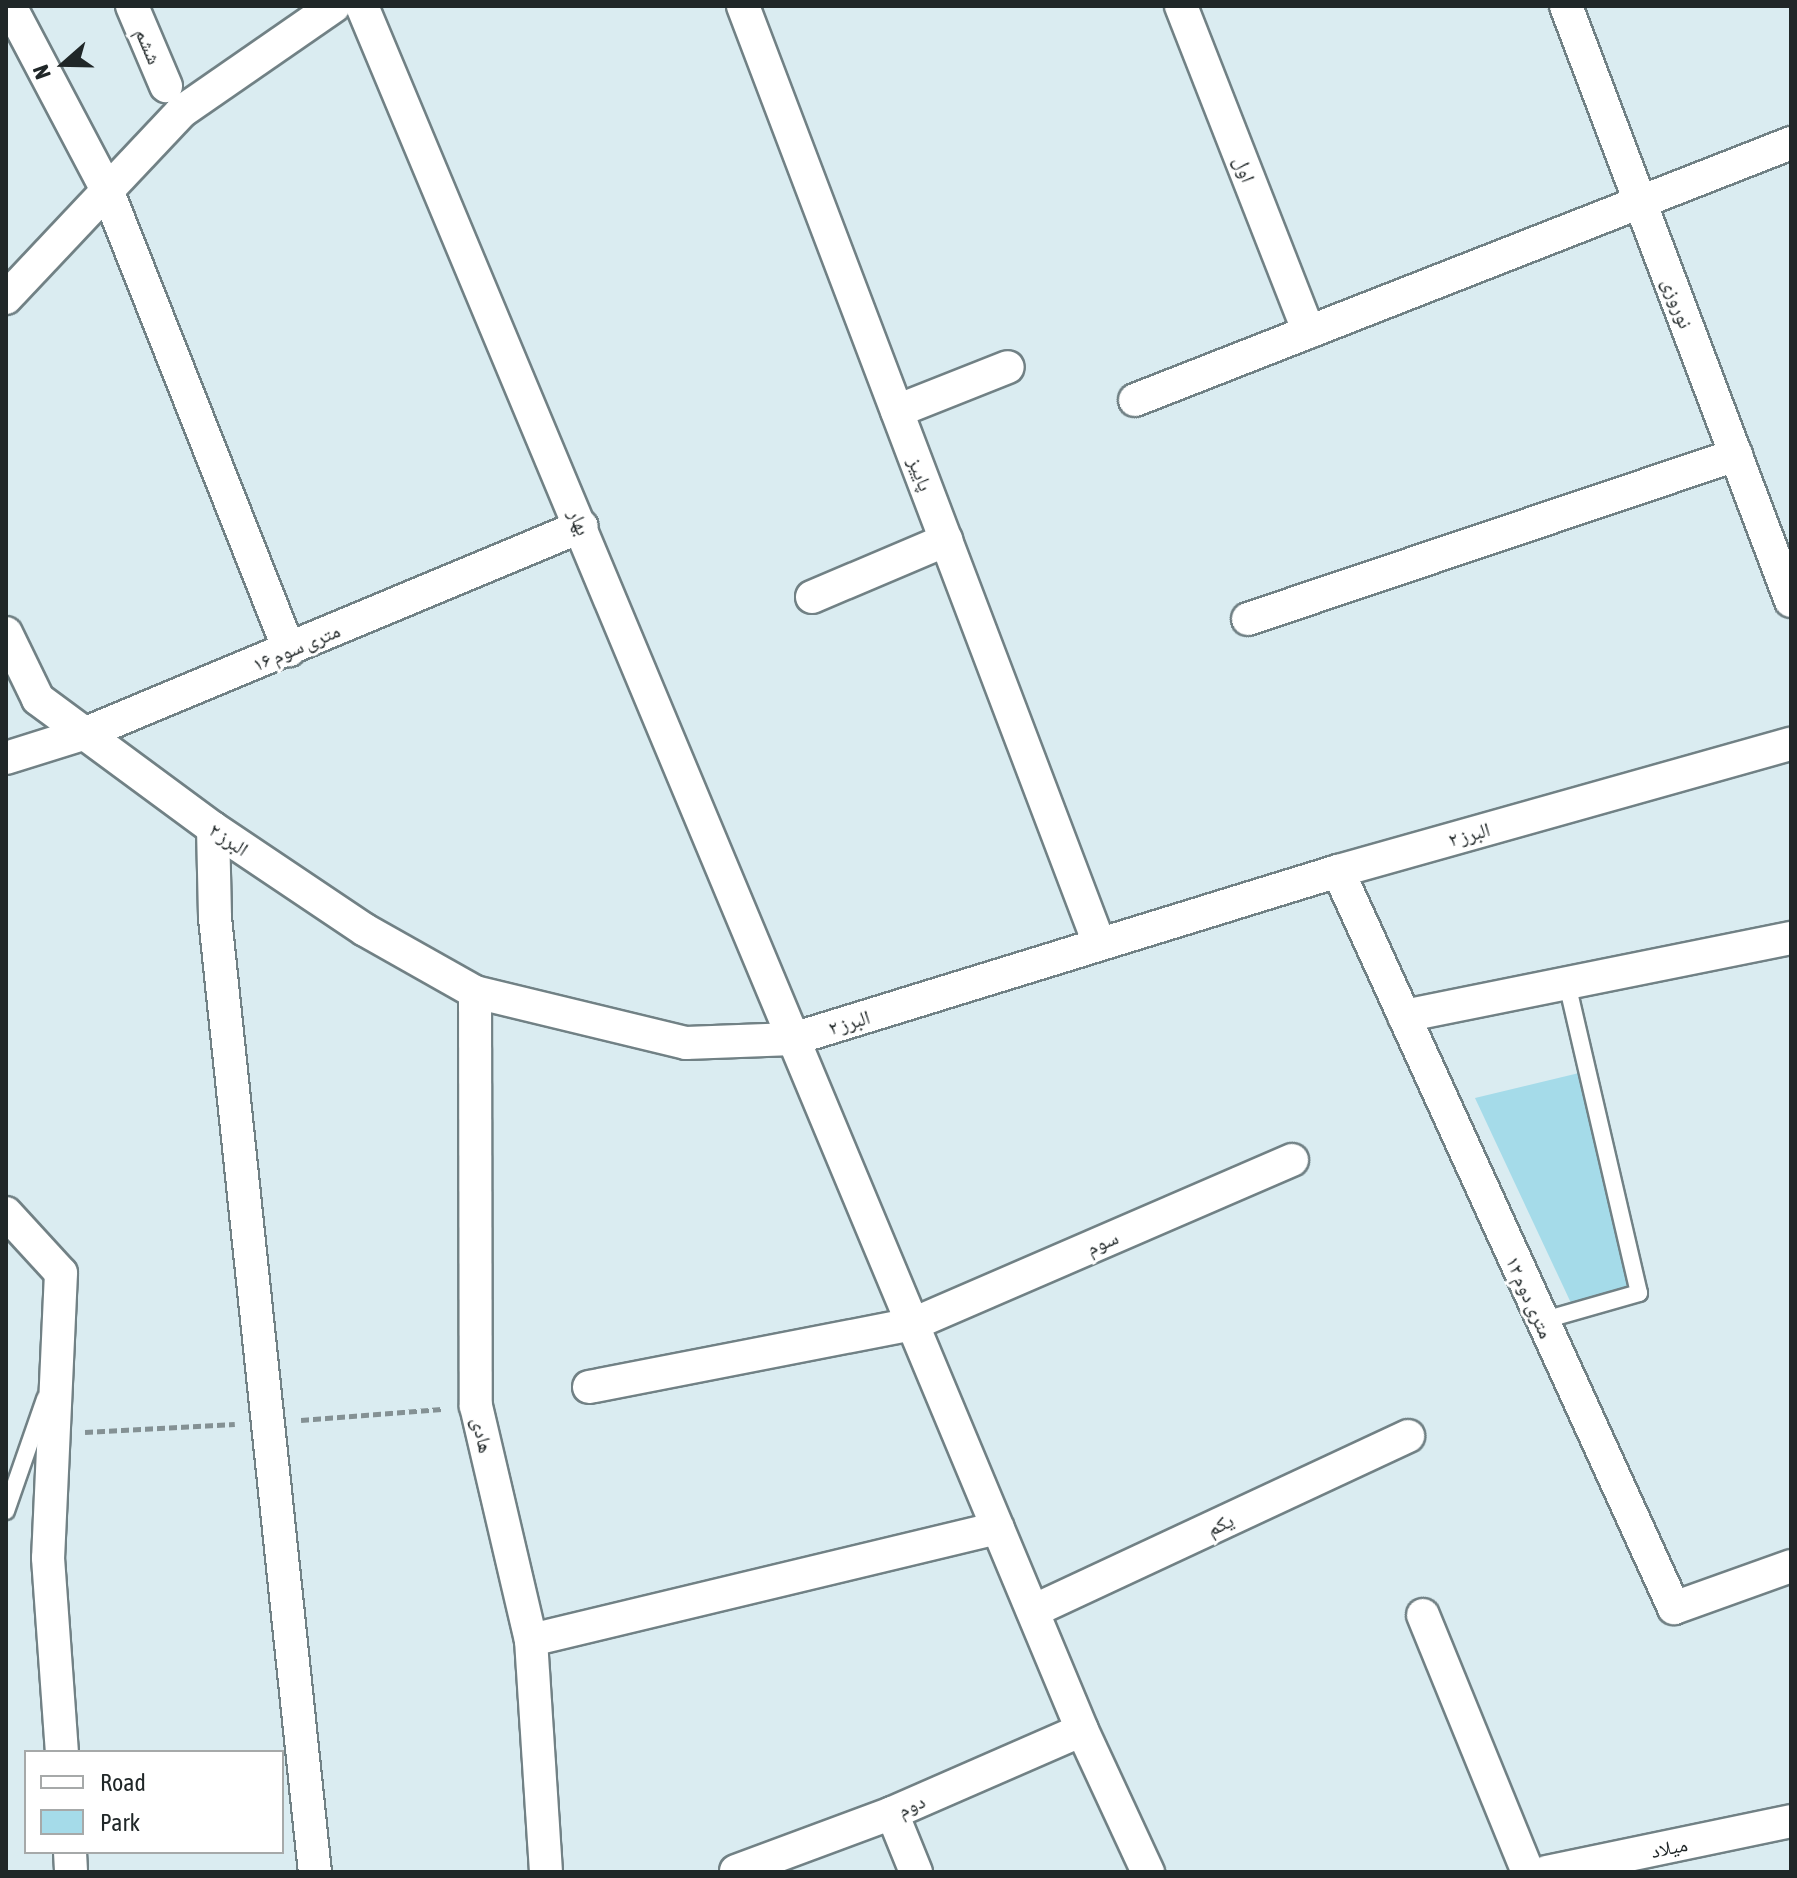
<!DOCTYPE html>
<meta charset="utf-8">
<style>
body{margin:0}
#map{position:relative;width:1797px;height:1878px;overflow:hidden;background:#daecf1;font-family:"Asap Condensed","Noto Naskh Arabic",sans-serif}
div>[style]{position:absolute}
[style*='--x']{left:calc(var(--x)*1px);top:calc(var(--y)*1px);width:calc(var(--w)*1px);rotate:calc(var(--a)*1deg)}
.green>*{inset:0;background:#a5dbe9}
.path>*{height:5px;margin-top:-2.5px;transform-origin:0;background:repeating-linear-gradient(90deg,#849194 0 8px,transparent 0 12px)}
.roads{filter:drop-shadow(2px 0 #718185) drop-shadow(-2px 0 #718185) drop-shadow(0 2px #718185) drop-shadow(0 -2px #718185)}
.lane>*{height:16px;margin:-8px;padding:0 8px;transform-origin:8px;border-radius:8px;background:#fff}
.street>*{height:32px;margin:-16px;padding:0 16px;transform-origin:16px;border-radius:16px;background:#fff}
span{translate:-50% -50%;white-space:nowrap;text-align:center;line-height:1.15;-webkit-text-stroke:6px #fff;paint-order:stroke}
.street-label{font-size:20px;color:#202728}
.frame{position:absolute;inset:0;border:8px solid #202728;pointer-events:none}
.legend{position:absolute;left:24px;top:1750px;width:260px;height:104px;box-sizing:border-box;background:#fff;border:2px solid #a6a9a9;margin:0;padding:10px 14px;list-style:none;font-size:24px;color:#202728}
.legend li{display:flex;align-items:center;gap:16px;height:40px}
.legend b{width:40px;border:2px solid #a6a9a9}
.north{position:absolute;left:24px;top:24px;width:80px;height:80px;-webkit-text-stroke:6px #fff;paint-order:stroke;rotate:250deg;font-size:22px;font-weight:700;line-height:32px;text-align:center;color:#202728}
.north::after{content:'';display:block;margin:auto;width:28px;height:36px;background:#202728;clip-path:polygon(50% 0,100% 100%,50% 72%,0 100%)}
</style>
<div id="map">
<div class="green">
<div style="clip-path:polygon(1579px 1073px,1629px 1286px,1571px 1303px,1475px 1098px)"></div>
</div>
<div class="path">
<div style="--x:301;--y:1420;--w:141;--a:-4.5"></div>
<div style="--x:85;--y:1432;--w:150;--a:-3.1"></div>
</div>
<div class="roads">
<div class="lane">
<div style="--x:1541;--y:1321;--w:102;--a:-15.9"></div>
<div style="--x:1639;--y:1293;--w:314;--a:-103.1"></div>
<div style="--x:6;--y:1511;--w:119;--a:-70.8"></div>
</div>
<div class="street">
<div style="--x:10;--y:6;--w:208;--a:62.2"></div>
<div style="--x:107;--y:190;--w:495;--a:68.4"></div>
<div style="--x:132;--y:6;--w:87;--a:67"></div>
<div style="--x:362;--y:6;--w:1868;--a:67.33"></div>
<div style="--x:1082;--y:1730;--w:157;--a:65.1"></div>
<div style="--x:743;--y:6;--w:1002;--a:69.2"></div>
<div style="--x:1181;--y:6;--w:350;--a:68.6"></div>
<div style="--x:1566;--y:6;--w:636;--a:69.29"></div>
<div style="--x:6;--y:298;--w:255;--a:-46.7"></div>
<div style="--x:181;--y:112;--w:186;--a:-34.7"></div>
<div style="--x:1135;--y:400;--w:705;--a:-21.39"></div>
<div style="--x:897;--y:411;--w:119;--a:-21.6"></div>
<div style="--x:812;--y:597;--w:146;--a:-23"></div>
<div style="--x:1248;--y:619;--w:515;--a:-18.58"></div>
<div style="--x:6;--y:633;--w:73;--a:64.1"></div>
<div style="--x:38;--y:699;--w:217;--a:36.4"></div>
<div style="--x:213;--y:828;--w:183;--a:33.9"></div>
<div style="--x:365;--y:930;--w:126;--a:29.4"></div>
<div style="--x:475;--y:992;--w:217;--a:13.6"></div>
<div style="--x:686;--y:1043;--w:107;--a:-2.1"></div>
<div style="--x:793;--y:1039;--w:570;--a:-17.13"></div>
<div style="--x:1338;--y:871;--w:470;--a:-15.7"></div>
<div style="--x:6;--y:758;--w:84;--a:-17.4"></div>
<div style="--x:86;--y:733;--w:537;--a:-22.65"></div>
<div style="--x:213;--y:828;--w:90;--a:88.7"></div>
<div style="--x:215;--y:918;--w:959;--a:84.02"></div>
<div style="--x:1338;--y:871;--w:810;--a:65.49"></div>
<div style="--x:1674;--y:1608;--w:124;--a:-19.7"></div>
<div style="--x:475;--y:992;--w:414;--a:89.9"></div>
<div style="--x:476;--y:1406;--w:240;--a:76.8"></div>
<div style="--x:531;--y:1640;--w:232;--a:86.3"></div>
<div style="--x:1404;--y:1016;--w:395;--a:-11.4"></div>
<div style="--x:6;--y:1213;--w:81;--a:47.5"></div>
<div style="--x:61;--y:1273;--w:285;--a:92.6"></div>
<div style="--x:48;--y:1558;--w:195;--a:85.9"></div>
<div style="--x:589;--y:1387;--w:330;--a:-11"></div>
<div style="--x:913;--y:1324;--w:413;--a:-23.4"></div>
<div style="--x:1033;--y:1611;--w:414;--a:-25"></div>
<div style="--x:1423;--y:1615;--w:278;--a:67.8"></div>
<div style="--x:531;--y:1640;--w:480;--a:-13.5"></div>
<div style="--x:892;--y:1813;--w:64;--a:67.9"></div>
<div style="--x:70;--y:1852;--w:20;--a:87"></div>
<div style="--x:736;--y:1871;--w:166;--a:-20.4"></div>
<div style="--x:892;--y:1813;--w:207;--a:-23.6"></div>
<div style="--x:1547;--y:1872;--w:249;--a:-11.8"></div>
</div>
</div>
<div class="street-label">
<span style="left:149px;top:46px;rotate:67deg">ششم</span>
<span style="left:1245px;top:169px;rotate:69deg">اول</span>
<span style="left:1678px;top:303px;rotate:69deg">نوروزی</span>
<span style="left:921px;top:474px;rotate:69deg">پاییز</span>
<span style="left:580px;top:522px;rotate:67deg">بهار</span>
<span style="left:296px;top:647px;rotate:-23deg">۱۶ متری سوم</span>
<span style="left:1469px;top:834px;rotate:-16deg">البرز ۲</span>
<span style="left:229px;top:839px;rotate:34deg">البرز ۲</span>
<span style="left:849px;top:1022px;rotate:-17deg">البرز ۲</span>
<span style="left:1102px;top:1242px;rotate:-23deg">سوم</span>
<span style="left:1530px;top:1297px;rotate:66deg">۱۲ متری دوم</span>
<span style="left:483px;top:1435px;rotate:77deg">هادی</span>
<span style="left:1220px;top:1524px;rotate:-25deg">یکم</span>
<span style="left:911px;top:1805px;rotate:-24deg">دوم</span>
<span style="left:1669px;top:1847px;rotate:-12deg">میلاد</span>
</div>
<div class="frame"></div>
<ul class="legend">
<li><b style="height:10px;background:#fff"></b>Road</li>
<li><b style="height:22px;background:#a5dbe9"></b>Park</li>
</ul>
<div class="north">N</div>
</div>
